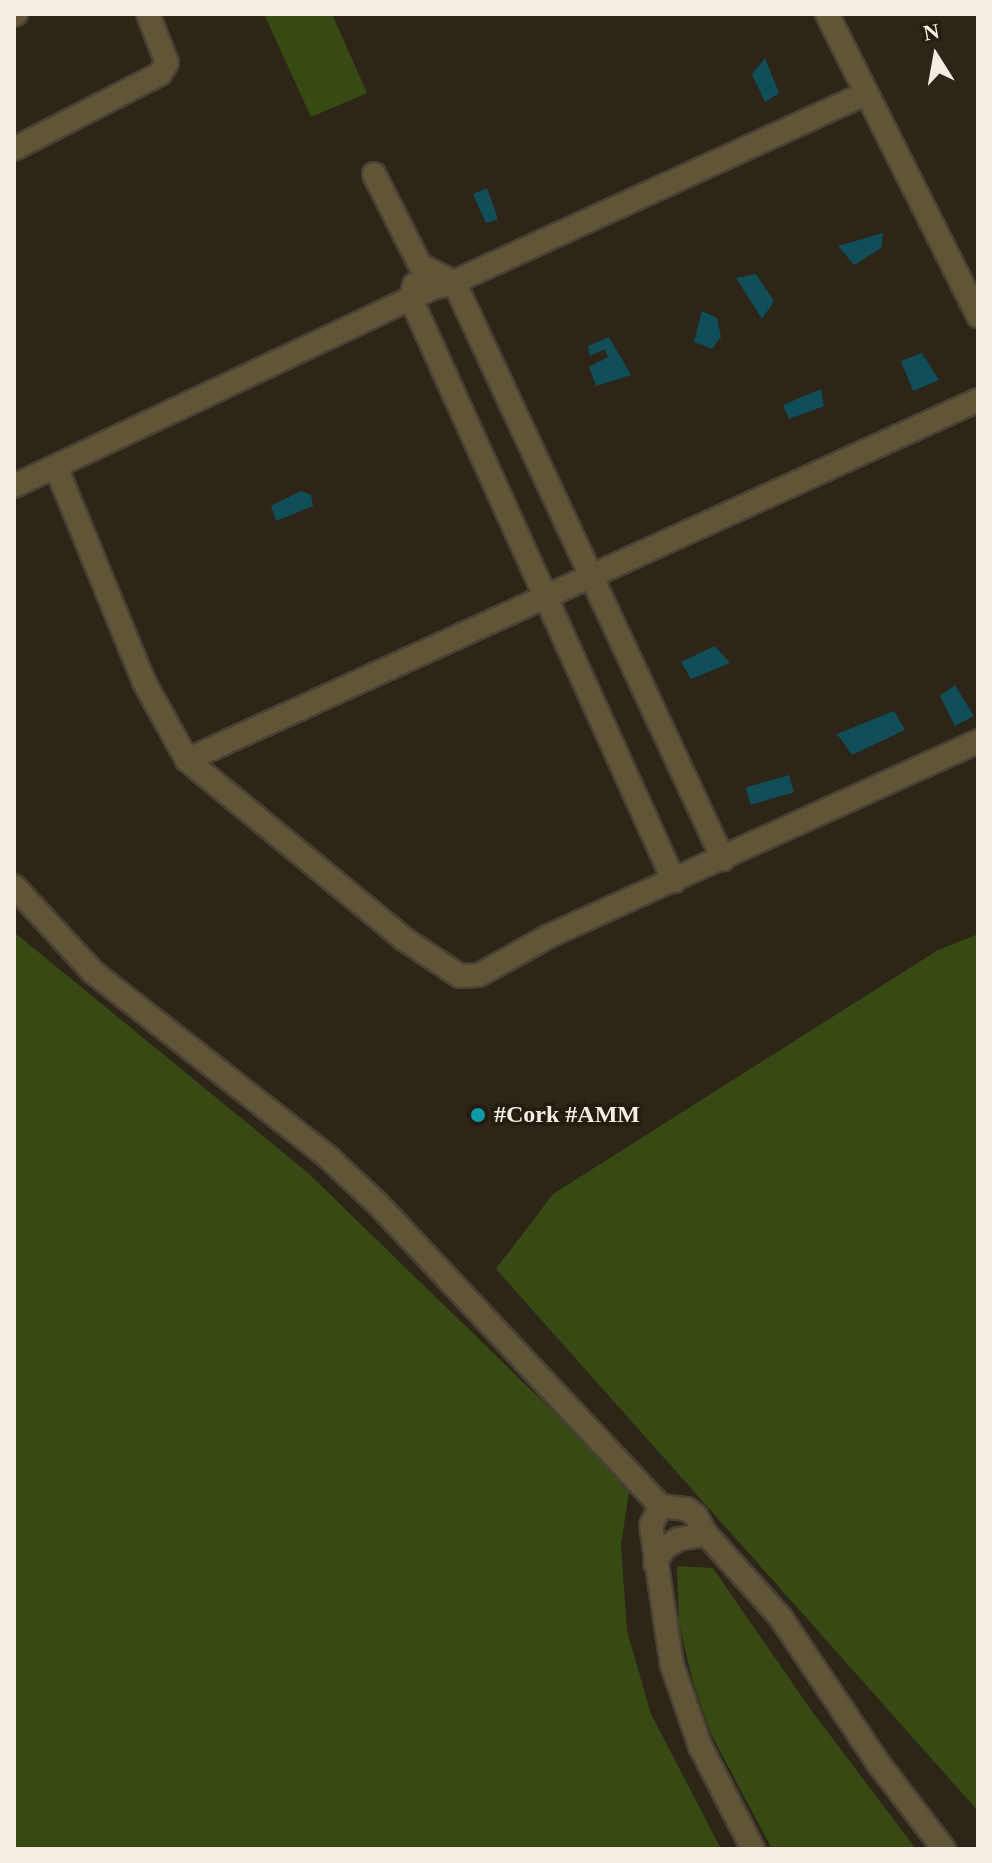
<!DOCTYPE html>
<style>
body{margin:0}
#map{position:relative;width:992px;height:1863px;overflow:hidden;background:#2d2517;font-family:"Times New Roman",serif}
div>[style]{position:absolute}
[style*='--x']{left:calc(var(--x)*1px);top:calc(var(--y)*1px);width:calc(var(--w)*1px);rotate:calc(var(--a)*1deg)}
.green>*{inset:0;background:#384a13}
.water>*{inset:0;background:#104e5a;transform-origin:0 0}
.roads{filter:drop-shadow(2px 0 #494134) drop-shadow(-2px 0 #494134) drop-shadow(0 2px #494134) drop-shadow(0 -2px #494134)}
.street>*{height:22px;margin:-11px;padding:0 11px;transform-origin:11px;border-radius:11px;background:#615537}
.dots>*{width:22px;height:22px;translate:-50% -50%;box-sizing:border-box;border:4px solid #241c0e;border-radius:50%}
span{translate:-50% -50%;white-space:nowrap;text-align:center;line-height:1.15;-webkit-text-stroke:7px #241c0e;paint-order:stroke}
.poi-label{font-size:24px;color:#f3ede4;font-weight:700}
.left{translate:0 -50%;text-align:left}
.frame{position:absolute;inset:0;border:16px solid #f3ede4;pointer-events:none}
.north{position:absolute;left:896px;top:16px;width:80px;height:80px;-webkit-text-stroke:6px #241c0e;paint-order:stroke;rotate:349deg;font-size:22px;font-weight:700;line-height:32px;text-align:center;color:#f3ede4}
.north::after{content:'';display:block;margin:auto;width:28px;height:36px;background:#f3ede4;clip-path:polygon(50% 0,100% 100%,50% 72%,0 100%)}
</style>
<div id="map">
<div class="green">
<div style="clip-path:polygon(264px 14px,332px 14px,367px 93px,311px 117px)"></div>
<div style="clip-path:polygon(14px 932px,308px 1173px,630px 1486px,621px 1544px,627px 1631px,651px 1714px,721px 1849px,14px 1849px)"></div>
<div style="clip-path:polygon(978px 934px,978px 1811px,496px 1269px,553px 1194px,938px 950px)"></div>
<div style="clip-path:polygon(677px 1566px,713px 1568px,811px 1710px,916px 1849px,772px 1849px,711px 1734px,693px 1682px,679px 1624px)"></div>
</div>
<div class="water">
<div style="clip-path:polygon(765px 58px,779px 93px,765px 102px,752px 74px)"></div>
<div style="clip-path:polygon(487px 188px,498px 219px,486px 223px,473px 194px)"></div>
<div style="clip-path:polygon(883px 233px,881px 248px,854px 265px,838px 246px)"></div>
<div style="clip-path:polygon(756px 274px,774px 301px,762px 319px,736px 278px)"></div>
<div style="clip-path:polygon(702px 311px,717px 318px,721px 337px,712px 349px,694px 342px)"></div>
<div style="clip-path:polygon(609px 337px,631px 375px,596px 386px,589px 367px,608px 357px,605px 349px,590px 356px,588px 346px)"></div>
<div style="clip-path:polygon(922px 353px,939px 380px,913px 391px,901px 361px)"></div>
<div style="clip-path:polygon(821px 389px,824px 406px,789px 419px,783px 405px)"></div>
<div style="clip-path:polygon(301px 491px,311px 495px,313px 506px,276px 521px,271px 506px)"></div>
<div style="clip-path:polygon(715px 646px,730px 663px,691px 679px,681px 662px)"></div>
<div style="clip-path:polygon(955px 685px,974px 716px,955px 726px,940px 696px)"></div>
<div style="clip-path:polygon(894px 711px,905px 730px,852px 755px,837px 734px)"></div>
<div style="left:789px;top:775px;width:18px;height:45px;rotate:74deg"></div>
</div>
<div class="roads">
<div class="street">
<div style="--x:827;--y:14;--w:338;--a:63.4"></div>
<div style="--x:14;--y:15;--w:2;--a:-27"></div>
<div style="--x:14;--y:149;--w:164;--a:-27.2"></div>
<div style="--x:160;--y:74;--w:13;--a:-58"></div>
<div style="--x:167;--y:63;--w:53;--a:-111.2"></div>
<div style="--x:374;--y:174;--w:102;--a:63.2"></div>
<div style="--x:420;--y:265;--w:38;--a:27"></div>
<div style="--x:454;--y:282;--w:637;--a:65"></div>
<div style="--x:414;--y:285;--w:14;--a:102"></div>
<div style="--x:411;--y:299;--w:639;--a:65.68"></div>
<div style="--x:56;--y:467;--w:232;--a:67.7"></div>
<div style="--x:144;--y:682;--w:89;--a:61.1"></div>
<div style="--x:187;--y:760;--w:281;--a:39.5"></div>
<div style="--x:404;--y:939;--w:67;--a:33.5"></div>
<div style="--x:460;--y:976;--w:19;--a:-3"></div>
<div style="--x:479;--y:975;--w:80;--a:-29.1"></div>
<div style="--x:549;--y:936;--w:471;--a:-24.4"></div>
<div style="--x:14;--y:486;--w:460;--a:-25.3"></div>
<div style="--x:430;--y:289;--w:25;--a:-16"></div>
<div style="--x:454;--y:282;--w:451;--a:-24.6"></div>
<div style="--x:187;--y:760;--w:869;--a:-24.47"></div>
<div style="--x:14;--y:886;--w:117;--a:47.4"></div>
<div style="--x:93;--y:972;--w:299;--a:38.2"></div>
<div style="--x:328;--y:1157;--w:67;--a:43.2"></div>
<div style="--x:377;--y:1203;--w:415;--a:46.9"></div>
<div style="--x:661;--y:1506;--w:26;--a:7"></div>
<div style="--x:687;--y:1509;--w:11;--a:38"></div>
<div style="--x:696;--y:1516;--w:21;--a:61"></div>
<div style="--x:706;--y:1534;--w:113;--a:48.2"></div>
<div style="--x:781;--y:1618;--w:174;--a:56.2"></div>
<div style="--x:878;--y:1763;--w:108;--a:52.5"></div>
<div style="--x:661;--y:1506;--w:21;--a:118"></div>
<div style="--x:651;--y:1525;--w:142;--a:81.5"></div>
<div style="--x:672;--y:1665;--w:86;--a:70.9"></div>
<div style="--x:700;--y:1746;--w:116;--a:62.8"></div>
<div style="--x:655;--y:1563;--w:19;--a:-58"></div>
<div style="--x:665;--y:1547;--w:16;--a:-30"></div>
<div style="--x:679;--y:1539;--w:27;--a:-10"></div>
</div>
</div>
<div class="dots">
<div style="left:478px;top:1115px;background:#0f9aa8"></div>
</div>
<div class="poi-label">
<span class="left" style="left:494px;top:1115px">#Cork #AMM</span>
</div>
<div class="frame"></div>
<div class="north">N</div>
</div>
